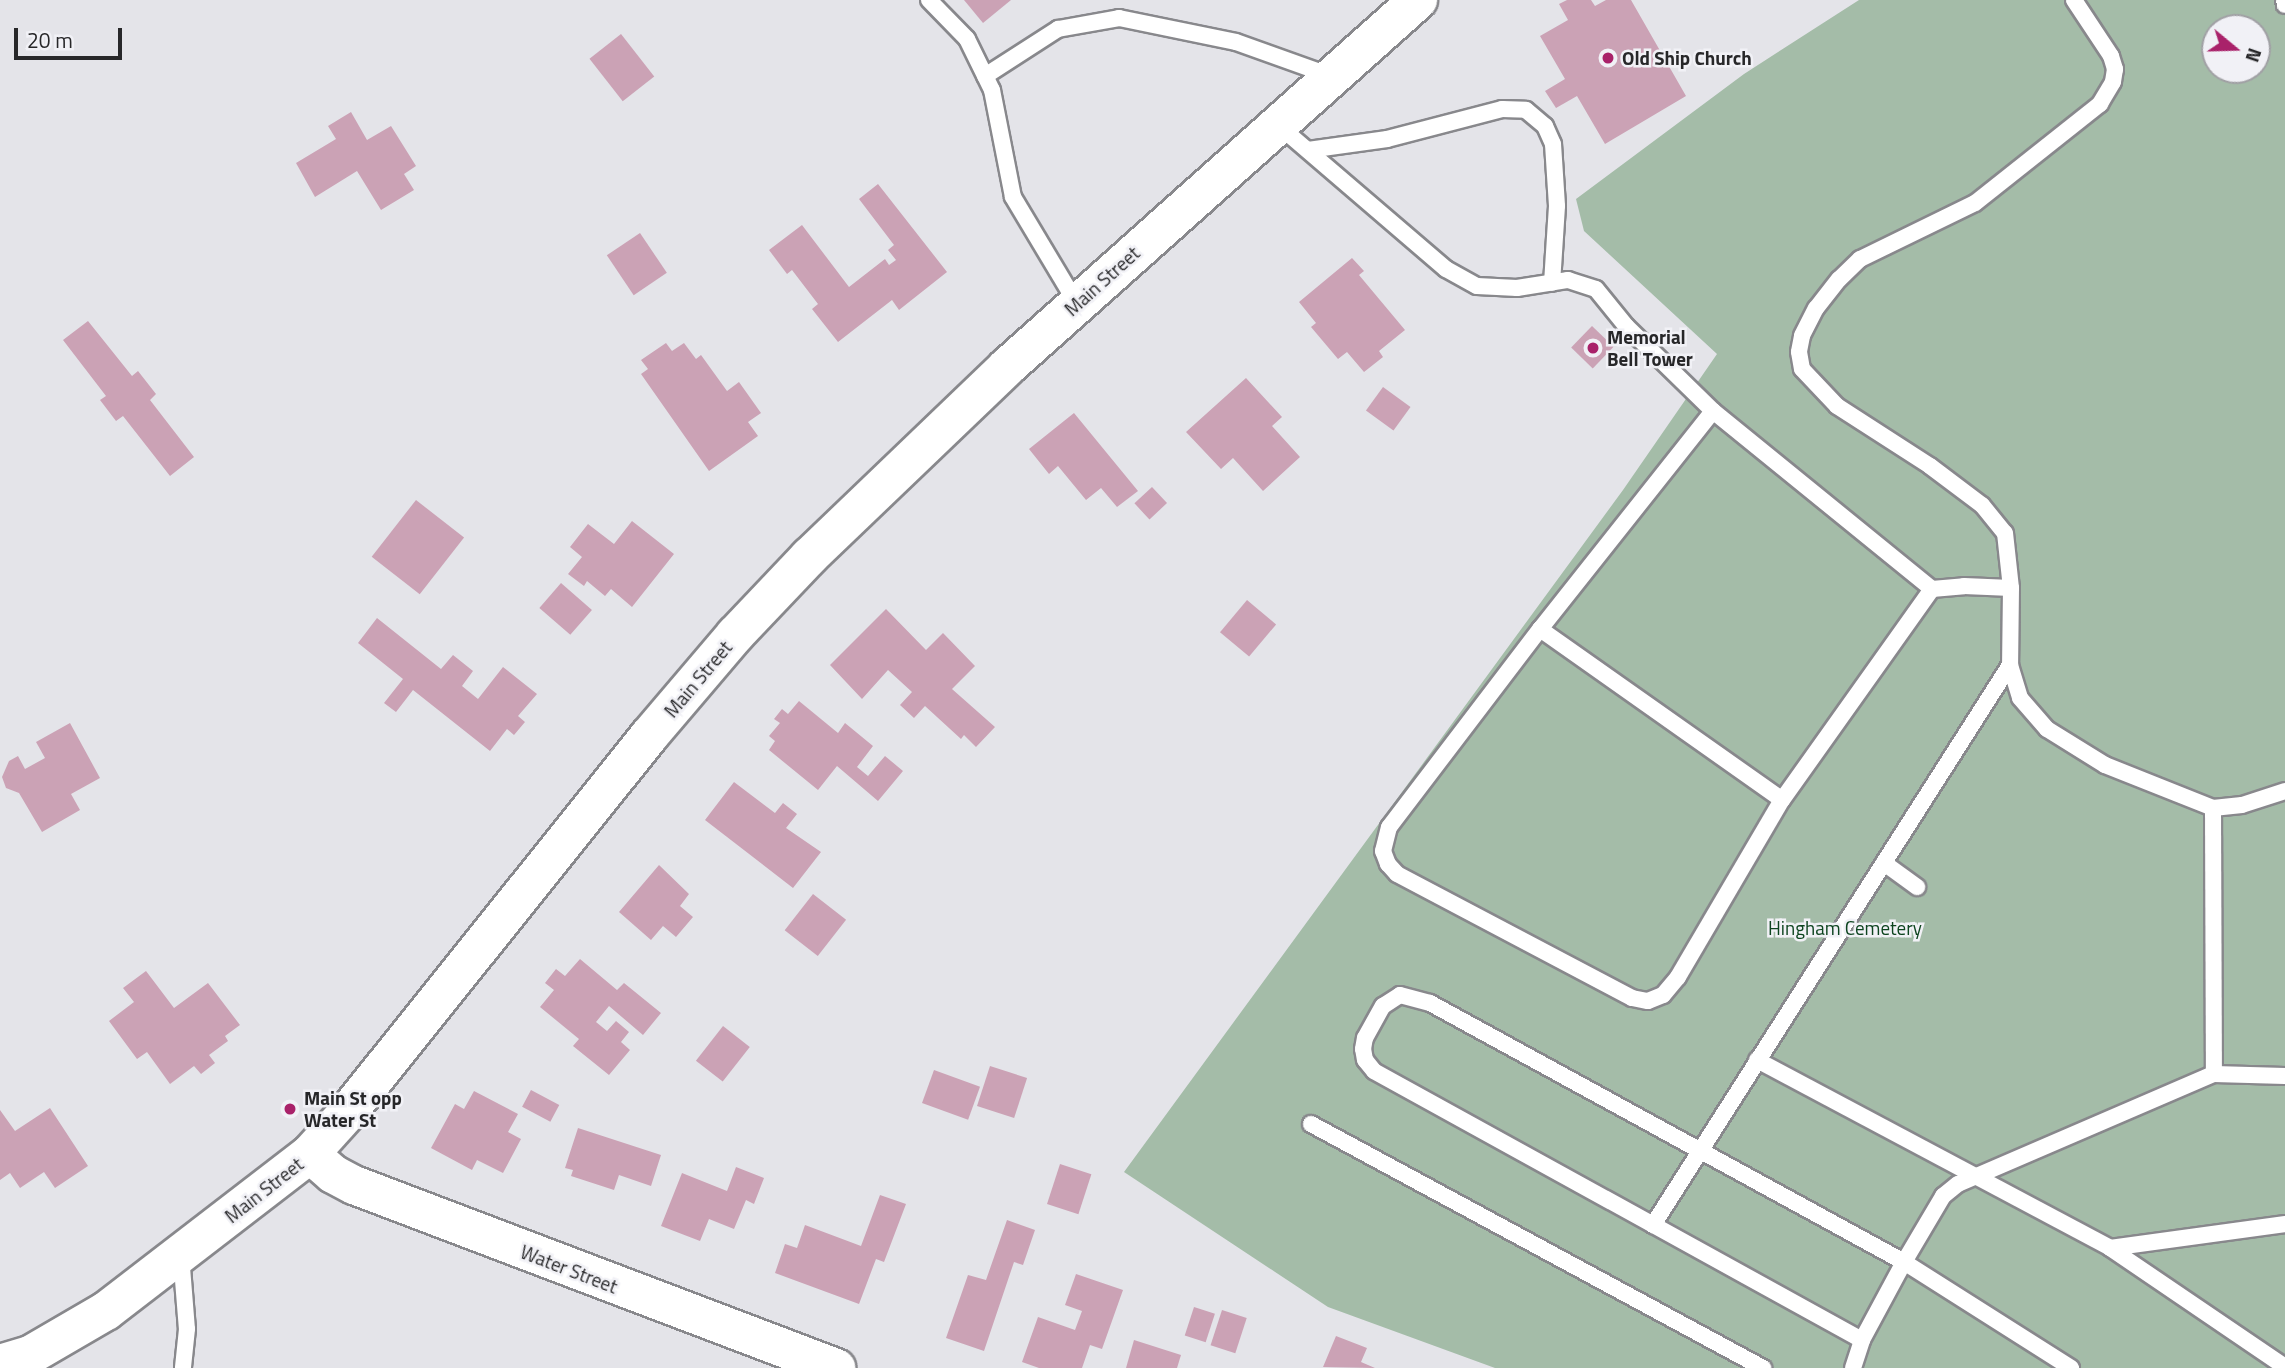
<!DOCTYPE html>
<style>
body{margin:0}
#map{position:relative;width:2285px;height:1368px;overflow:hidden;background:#e4e4e9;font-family:"Titillium Web",sans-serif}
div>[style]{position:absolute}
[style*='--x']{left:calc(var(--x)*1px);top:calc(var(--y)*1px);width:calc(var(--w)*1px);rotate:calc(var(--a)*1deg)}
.green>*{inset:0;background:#a4bca8}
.building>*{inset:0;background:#cba2b5;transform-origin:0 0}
.roads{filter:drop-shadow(2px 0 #88888c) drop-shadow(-2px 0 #88888c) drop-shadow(0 2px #88888c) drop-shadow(0 -2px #88888c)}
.service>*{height:16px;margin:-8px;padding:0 8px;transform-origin:8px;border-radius:8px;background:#fff}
.secondary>*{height:38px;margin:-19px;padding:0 19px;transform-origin:19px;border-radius:19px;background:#fff}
.dots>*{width:19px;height:19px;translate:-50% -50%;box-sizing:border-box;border:4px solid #f1f1f6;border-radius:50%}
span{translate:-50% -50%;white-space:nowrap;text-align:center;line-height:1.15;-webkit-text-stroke:5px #f1f1f6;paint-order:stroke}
.poi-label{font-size:19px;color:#272729;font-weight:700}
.left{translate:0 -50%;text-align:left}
.street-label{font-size:19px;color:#272729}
.park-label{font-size:19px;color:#0d441f}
.north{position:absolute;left:2201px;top:14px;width:70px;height:70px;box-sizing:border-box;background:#f1f1f6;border:2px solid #a0a0a4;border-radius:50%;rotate:109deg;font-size:19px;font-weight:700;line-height:28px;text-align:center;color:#272729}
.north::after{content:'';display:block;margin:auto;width:24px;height:32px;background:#a9226a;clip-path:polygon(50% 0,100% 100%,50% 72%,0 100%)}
.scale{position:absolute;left:14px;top:28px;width:108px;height:32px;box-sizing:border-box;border:4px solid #272729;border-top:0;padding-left:9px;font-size:21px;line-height:24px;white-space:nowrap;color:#272729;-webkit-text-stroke:5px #f1f1f6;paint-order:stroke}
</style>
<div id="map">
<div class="green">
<div style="clip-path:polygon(evenodd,1859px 0,2285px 0,2285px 1368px,1495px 1368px,1328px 1307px,1124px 1172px,1623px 490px,1717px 354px,1584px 231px,1576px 199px,1744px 74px,1859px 0,2215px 28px,2257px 28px,2257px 70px,2215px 70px,2215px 28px)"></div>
</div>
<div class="building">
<div style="clip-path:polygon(964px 0,1011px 0,983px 23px)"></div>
<div style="clip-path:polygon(1567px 0,1591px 0,1595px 6px,1606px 0,1631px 0,1686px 96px,1605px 144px,1577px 96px,1556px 108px,1545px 91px,1565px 79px,1540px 36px,1568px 20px,1559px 4px)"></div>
<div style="left:621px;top:34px;width:54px;height:40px;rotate:52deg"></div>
<div style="clip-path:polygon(351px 112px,367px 140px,391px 126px,416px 166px,404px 174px,414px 190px,381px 210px,357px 171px,315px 197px,296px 163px,336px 139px,328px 126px)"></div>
<div style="clip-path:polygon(878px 184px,947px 272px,899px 310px,892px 300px,838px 342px,812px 309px,818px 304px,792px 270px,787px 274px,769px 250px,802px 225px,849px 287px,885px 259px,889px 265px,896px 260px,888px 250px,894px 245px,859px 199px)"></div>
<div style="left:640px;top:233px;width:48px;height:40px;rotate:56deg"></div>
<div style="clip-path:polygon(1352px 258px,1364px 271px,1359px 275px,1405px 330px,1379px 351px,1383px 357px,1364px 372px,1347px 352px,1338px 359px,1311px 327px,1316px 323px,1299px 302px)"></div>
<div style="clip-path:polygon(88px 321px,132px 376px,138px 371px,156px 394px,150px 400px,194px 457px,170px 476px,123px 416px,116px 421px,100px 400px,106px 396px,63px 340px)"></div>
<div style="left:1592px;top:326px;width:30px;height:30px;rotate:44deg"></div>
<div style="clip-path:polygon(666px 343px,672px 351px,684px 343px,696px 359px,701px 355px,727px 391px,739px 382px,761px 413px,748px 422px,758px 436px,709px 471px,641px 374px,648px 369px,641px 360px)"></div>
<div style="clip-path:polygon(1246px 378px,1282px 417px,1272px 426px,1300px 457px,1263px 491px,1233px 458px,1221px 469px,1186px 432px)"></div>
<div style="left:1383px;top:387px;width:34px;height:29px;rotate:36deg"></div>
<div style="clip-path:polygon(1074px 413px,1138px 491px,1117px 507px,1101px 488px,1086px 500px,1058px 466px,1049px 474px,1029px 449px)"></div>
<div style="left:1152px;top:487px;width:22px;height:24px;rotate:47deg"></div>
<div style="left:416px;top:500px;width:61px;height:72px;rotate:38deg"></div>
<div style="clip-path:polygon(632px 521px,674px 554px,632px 607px,611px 589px,605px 596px,587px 581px,584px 586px,568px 574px,582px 557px,570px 547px,588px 524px,614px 544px)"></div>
<div style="left:561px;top:583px;width:41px;height:33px;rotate:41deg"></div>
<div style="left:1247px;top:600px;width:38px;height:42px;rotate:40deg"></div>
<div style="clip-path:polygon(886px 609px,926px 650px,943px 633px,975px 666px,952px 689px,995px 727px,976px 747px,964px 735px,961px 739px,925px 706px,914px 718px,900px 705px,912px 692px,888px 670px,862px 699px,830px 665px)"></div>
<div style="clip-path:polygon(377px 618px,441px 669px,453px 655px,473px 671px,462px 686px,478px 699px,503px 667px,537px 694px,518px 716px,525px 722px,514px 735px,507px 729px,490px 751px,413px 690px,396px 712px,384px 703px,403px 679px,358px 643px)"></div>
<div style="clip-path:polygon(799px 701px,838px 733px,845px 723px,873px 746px,857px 767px,868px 776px,885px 756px,903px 771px,878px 801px,837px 766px,818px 790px,769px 750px,775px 741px,769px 736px,780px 723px,774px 719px,782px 709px,788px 714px)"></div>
<div style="clip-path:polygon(70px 723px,100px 778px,71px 794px,80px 810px,42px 832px,19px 793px,6px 788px,2px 777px,9px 761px,18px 756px,25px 769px,45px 758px,36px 742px)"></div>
<div style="clip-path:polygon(734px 782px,775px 813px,783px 803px,797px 814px,786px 828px,821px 852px,793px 888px,705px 820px)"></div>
<div style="clip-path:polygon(659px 865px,689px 894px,680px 906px,693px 917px,676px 937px,663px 926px,651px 940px,619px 912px)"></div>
<div style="left:813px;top:894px;width:42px;height:46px;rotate:38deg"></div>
<div style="clip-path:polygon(580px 959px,617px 990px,624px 983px,661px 1013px,643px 1035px,609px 1006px,596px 1022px,607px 1031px,616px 1021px,629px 1032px,621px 1042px,630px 1050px,609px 1075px,573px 1046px,579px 1039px,540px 1007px,554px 990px,545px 983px,556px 969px,565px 976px)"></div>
<div style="clip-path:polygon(146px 971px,174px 1008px,208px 983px,240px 1025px,225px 1036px,228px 1041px,209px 1055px,215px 1063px,201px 1074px,194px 1066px,170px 1084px,147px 1052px,137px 1059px,109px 1021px,134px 1002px,123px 988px)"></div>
<div style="left:723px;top:1026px;width:34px;height:44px;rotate:38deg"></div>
<div style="left:990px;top:1066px;width:39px;height:42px;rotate:18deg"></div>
<div style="left:934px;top:1070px;width:49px;height:35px;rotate:20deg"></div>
<div style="left:531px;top:1090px;width:32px;height:19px;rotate:28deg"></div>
<div style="clip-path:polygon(474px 1091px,518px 1114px,508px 1132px,521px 1139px,503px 1173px,477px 1160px,472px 1170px,431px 1148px,455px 1104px,464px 1109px)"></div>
<div style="clip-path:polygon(50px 1108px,88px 1166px,55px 1188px,44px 1172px,20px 1188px,10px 1173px,0 1180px,0 1110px,15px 1131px)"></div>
<div style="clip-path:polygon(578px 1128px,661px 1155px,651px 1186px,619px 1175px,614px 1190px,571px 1176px,573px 1170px,565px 1168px)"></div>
<div style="left:1060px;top:1164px;width:33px;height:42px;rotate:18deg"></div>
<div style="clip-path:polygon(736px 1167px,764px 1178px,754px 1204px,746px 1200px,734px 1229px,709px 1219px,700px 1241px,661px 1226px,682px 1173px,727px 1191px)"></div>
<div style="clip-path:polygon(880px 1195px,906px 1204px,884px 1262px,876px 1259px,859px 1304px,775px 1273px,785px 1244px,797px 1248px,805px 1225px,861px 1246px)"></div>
<div style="clip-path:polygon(1007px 1220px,1035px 1230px,1023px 1265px,1014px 1262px,984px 1351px,946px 1338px,968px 1275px,986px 1280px)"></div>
<div style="clip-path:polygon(1076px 1274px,1123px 1290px,1102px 1349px,1090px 1345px,1082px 1368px,1039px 1368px,1022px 1362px,1038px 1317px,1075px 1330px,1082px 1311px,1065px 1305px)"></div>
<div style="left:1194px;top:1307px;width:22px;height:30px;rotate:18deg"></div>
<div style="left:1222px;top:1310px;width:26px;height:37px;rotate:18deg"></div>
<div style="clip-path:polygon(1336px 1336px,1367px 1348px,1361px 1362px,1375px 1368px,1323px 1367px)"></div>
<div style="clip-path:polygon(1134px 1340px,1181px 1355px,1177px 1368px,1126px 1368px)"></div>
</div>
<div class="roads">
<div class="service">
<div style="--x:929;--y:0;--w:54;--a:45.7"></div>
<div style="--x:967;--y:39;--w:57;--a:63.9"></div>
<div style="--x:992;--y:90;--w:109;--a:78.9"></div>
<div style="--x:1013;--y:197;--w:125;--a:59.1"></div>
<div style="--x:2074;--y:0;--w:67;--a:56.5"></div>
<div style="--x:2111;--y:56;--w:14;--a:73"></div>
<div style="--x:2115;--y:69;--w:13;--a:99"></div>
<div style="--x:2113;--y:82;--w:26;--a:121"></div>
<div style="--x:2100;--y:104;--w:159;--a:141.6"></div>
<div style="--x:1975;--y:203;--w:128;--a:154"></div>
<div style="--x:1860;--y:259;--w:29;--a:136"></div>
<div style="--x:1839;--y:279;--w:37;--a:128"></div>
<div style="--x:1816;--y:308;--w:31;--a:117"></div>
<div style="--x:1802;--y:336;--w:16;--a:101"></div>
<div style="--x:1799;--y:352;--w:17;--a:80"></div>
<div style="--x:1802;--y:369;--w:51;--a:46.6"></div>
<div style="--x:1837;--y:406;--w:111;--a:32.8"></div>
<div style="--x:1930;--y:466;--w:65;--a:36.9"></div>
<div style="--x:1982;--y:505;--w:36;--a:51"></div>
<div style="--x:2005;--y:533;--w:55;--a:83.8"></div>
<div style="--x:2011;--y:588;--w:77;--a:90.7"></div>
<div style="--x:2010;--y:665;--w:34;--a:73"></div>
<div style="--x:2020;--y:698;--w:41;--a:48.9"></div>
<div style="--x:2047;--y:729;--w:68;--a:31.8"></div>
<div style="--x:2105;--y:765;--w:116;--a:21.7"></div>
<div style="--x:2213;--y:808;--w:29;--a:-6"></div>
<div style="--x:2242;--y:805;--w:45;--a:-18"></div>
<div style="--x:2284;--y:0;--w:5;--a:79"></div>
<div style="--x:985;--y:76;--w:87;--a:-32.8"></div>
<div style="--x:1058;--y:29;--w:62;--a:-10.2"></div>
<div style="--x:1119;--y:18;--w:119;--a:11.6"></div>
<div style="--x:1236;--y:42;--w:101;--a:19.7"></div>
<div style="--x:1278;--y:125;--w:221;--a:40.6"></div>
<div style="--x:1446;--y:269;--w:35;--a:29"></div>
<div style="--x:1477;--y:286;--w:40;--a:2.9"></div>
<div style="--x:1517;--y:288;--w:52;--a:-8.9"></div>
<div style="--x:1568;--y:280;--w:29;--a:18"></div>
<div style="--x:1596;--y:289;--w:48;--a:51"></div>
<div style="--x:1626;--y:326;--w:122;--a:44.3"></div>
<div style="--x:1713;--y:411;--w:282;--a:39.1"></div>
<div style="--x:1308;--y:150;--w:80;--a:-7.9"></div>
<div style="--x:1387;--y:139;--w:119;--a:-14.6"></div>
<div style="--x:1502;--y:109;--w:24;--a:2"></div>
<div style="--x:1526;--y:110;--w:25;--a:40"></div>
<div style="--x:1545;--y:126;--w:20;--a:66"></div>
<div style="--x:1553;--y:144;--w:62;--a:86.3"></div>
<div style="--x:1557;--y:206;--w:77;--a:93.7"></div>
<div style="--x:1713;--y:411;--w:278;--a:128.4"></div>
<div style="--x:1540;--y:629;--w:249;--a:127.3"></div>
<div style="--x:1389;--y:827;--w:25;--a:104"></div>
<div style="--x:1383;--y:851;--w:14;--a:69"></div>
<div style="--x:1388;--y:864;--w:13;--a:48"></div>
<div style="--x:1397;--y:874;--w:266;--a:27.8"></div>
<div style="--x:1632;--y:998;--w:16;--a:11"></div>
<div style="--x:1648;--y:1001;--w:16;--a:-22"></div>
<div style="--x:1663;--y:995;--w:23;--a:-50"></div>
<div style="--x:1678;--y:977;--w:205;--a:-59.6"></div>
<div style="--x:1782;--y:800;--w:259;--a:-54.6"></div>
<div style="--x:1932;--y:589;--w:32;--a:-5"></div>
<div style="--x:1964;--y:586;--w:47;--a:2.4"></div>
<div style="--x:1540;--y:629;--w:296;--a:35.2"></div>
<div style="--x:2213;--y:808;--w:266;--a:89.8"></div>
<div style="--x:1884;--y:863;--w:41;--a:36"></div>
<div style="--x:1757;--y:1060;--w:400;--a:28"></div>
<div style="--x:2110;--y:1248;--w:212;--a:34.2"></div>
<div style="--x:1311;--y:1124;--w:514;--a:28.36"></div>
<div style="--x:1653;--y:1225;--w:664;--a:-57.48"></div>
<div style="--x:2110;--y:1248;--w:177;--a:-7.8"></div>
<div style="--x:181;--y:1255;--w:74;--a:85.4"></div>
<div style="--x:187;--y:1329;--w:39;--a:96"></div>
<div style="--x:1862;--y:1340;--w:557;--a:-151.14"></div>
<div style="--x:1374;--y:1071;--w:14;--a:-129"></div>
<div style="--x:1365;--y:1060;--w:11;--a:-100"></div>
<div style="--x:1363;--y:1049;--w:11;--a:-80"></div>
<div style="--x:1365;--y:1038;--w:37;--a:-61"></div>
<div style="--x:1383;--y:1006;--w:20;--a:-33"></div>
<div style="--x:1400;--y:995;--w:31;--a:15"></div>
<div style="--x:1430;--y:1003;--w:540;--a:28.65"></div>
<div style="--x:1904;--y:1262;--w:198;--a:32.4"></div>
<div style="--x:1853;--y:1368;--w:29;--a:-72"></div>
<div style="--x:1862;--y:1340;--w:89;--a:-61.7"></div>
<div style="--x:1904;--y:1262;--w:77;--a:-59.4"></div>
<div style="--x:1943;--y:1196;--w:19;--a:-39"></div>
<div style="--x:1958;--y:1184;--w:279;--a:-23.3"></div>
<div style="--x:2214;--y:1074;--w:71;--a:1.6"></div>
</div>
<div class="secondary">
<div style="--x:310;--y:1154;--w:30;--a:41"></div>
<div style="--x:333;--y:1174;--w:24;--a:28"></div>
<div style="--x:354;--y:1185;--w:516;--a:20.79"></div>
<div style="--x:0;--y:1364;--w:34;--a:-17"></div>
<div style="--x:32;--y:1354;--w:86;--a:-30.2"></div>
<div style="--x:106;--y:1311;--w:257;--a:-37.6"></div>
<div style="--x:310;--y:1154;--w:55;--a:-47.9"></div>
<div style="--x:347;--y:1113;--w:483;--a:-51.3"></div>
<div style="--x:649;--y:736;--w:133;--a:-49.6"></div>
<div style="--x:735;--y:635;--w:108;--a:-46.5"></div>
<div style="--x:809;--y:557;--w:274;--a:-43.8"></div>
<div style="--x:1007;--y:367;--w:551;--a:-41.76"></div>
</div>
</div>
<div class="dots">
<div style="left:1608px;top:58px;background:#a9226a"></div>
<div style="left:1593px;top:348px;background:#a9226a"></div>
<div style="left:290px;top:1109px;background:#a9226a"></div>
</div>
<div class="poi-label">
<span class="left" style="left:1622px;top:58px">Old Ship Church</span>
<span class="left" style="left:1607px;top:348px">Memorial<br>Bell Tower</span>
<span class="left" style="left:304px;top:1109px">Main St opp<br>Water St</span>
</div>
<div class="street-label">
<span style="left:1102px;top:281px;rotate:-42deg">Main Street</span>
<span style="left:698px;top:679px;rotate:-50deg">Main Street</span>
<span style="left:264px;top:1190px;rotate:-38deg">Main Street</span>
<span style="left:569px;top:1269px;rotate:21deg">Water Street</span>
</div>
<div class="park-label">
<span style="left:1845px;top:928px">Hingham Cemetery</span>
</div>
<div class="north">N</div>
<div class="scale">20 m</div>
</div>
